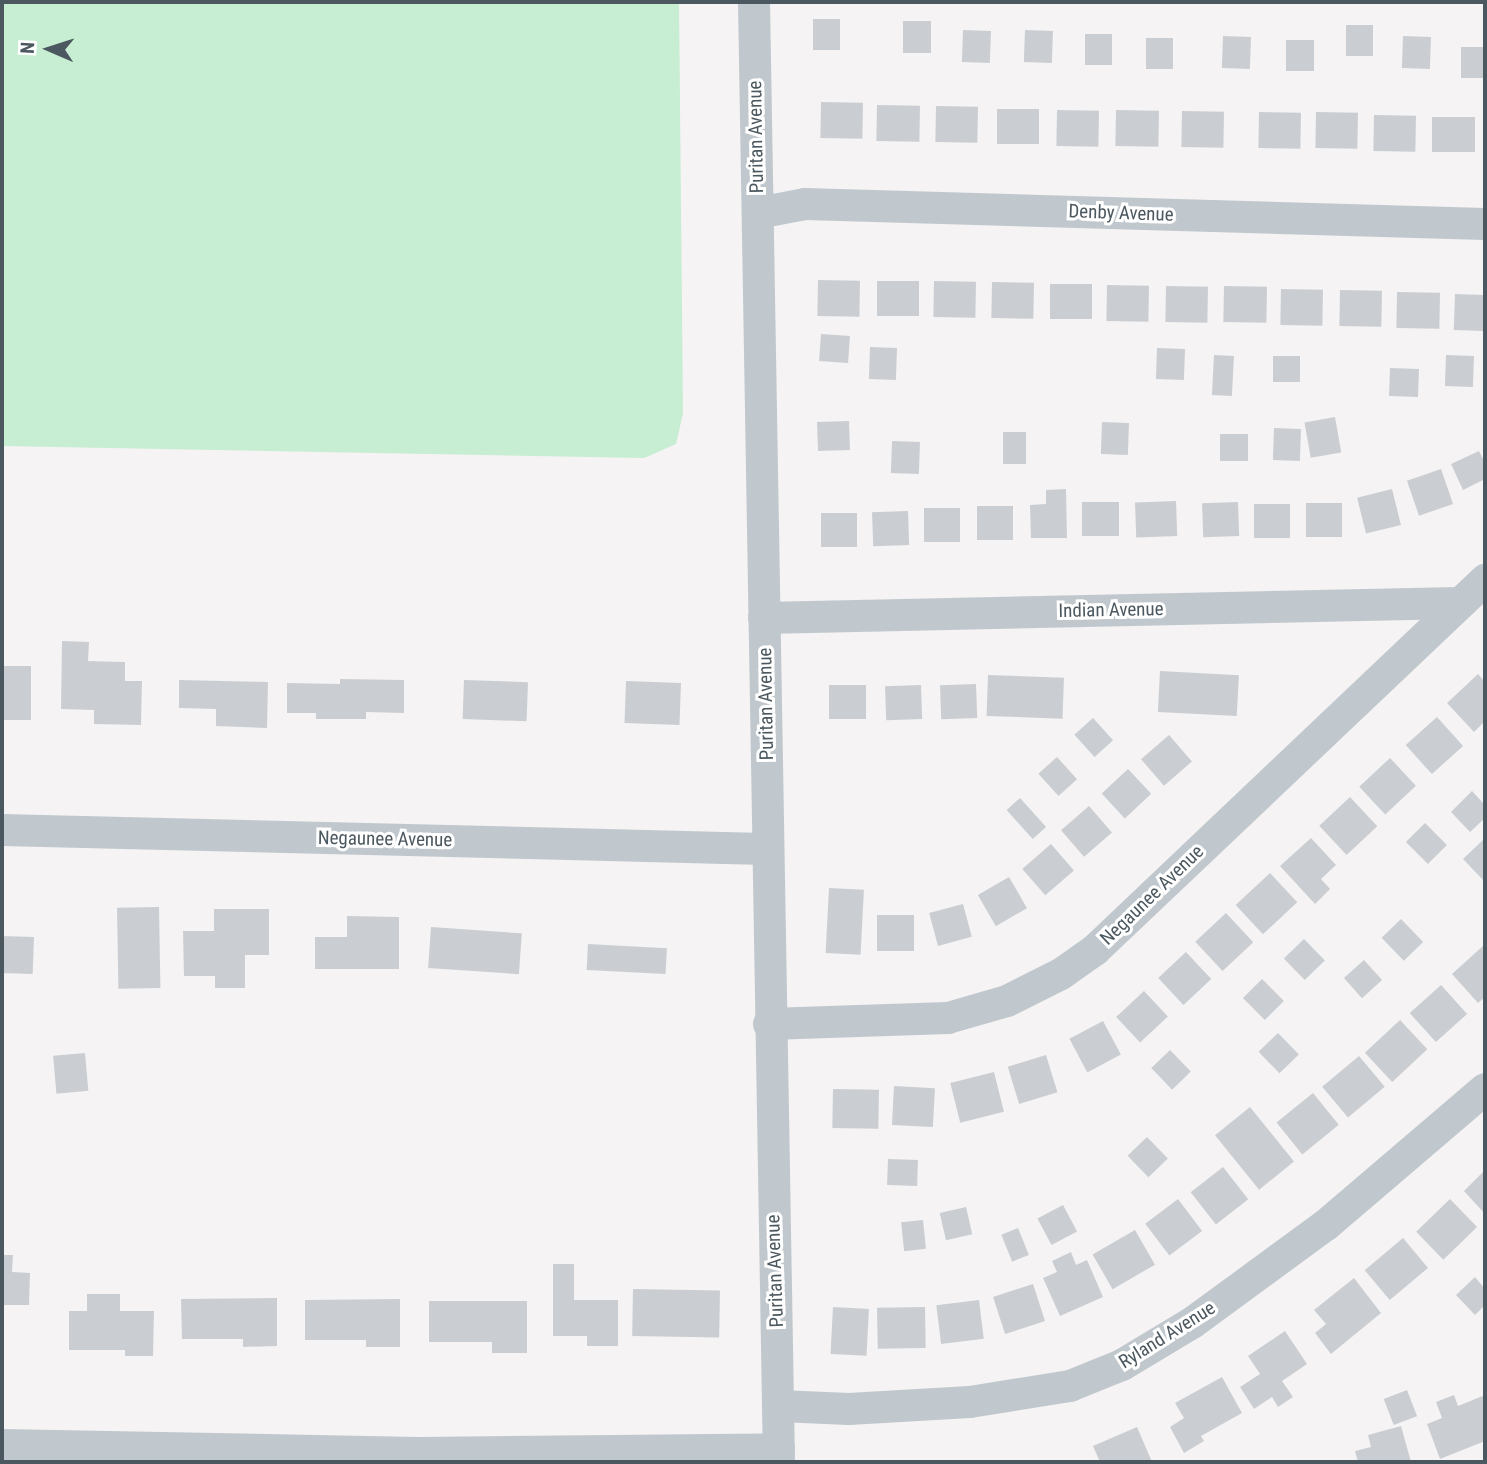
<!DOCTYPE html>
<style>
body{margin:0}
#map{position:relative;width:1487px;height:1464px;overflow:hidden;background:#f5f3f3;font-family:"Roboto Condensed",sans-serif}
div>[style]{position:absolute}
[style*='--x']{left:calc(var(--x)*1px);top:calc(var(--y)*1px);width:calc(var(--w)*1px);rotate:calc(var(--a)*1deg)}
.green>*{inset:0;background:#c7edd2}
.building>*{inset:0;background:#caced2;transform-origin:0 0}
.minor>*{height:32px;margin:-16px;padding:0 16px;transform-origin:16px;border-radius:16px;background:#c0c8ce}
span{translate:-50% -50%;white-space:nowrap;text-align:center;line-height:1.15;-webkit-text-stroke:6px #fff;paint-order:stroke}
.street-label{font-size:19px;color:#4c585f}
.frame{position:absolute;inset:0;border:4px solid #4c585f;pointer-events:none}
.north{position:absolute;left:14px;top:14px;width:70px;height:70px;-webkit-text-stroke:5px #fff;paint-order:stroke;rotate:273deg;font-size:19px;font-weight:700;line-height:28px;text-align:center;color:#4c585f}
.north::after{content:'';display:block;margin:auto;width:24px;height:32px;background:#4c585f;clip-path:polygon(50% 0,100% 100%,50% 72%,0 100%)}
</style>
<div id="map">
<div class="green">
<div style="clip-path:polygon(2px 2px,679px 2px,683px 413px,676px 444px,644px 458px,2px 446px)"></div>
</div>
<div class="building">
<div style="left:813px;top:19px;width:27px;height:31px"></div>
<div style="left:903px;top:21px;width:28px;height:32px"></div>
<div style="left:1346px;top:25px;width:27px;height:31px"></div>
<div style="left:963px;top:30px;width:28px;height:32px;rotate:2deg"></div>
<div style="left:1025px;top:30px;width:28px;height:32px;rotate:2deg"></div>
<div style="left:1085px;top:34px;width:27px;height:31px"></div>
<div style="left:1223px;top:36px;width:28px;height:32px;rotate:2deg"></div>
<div style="left:1403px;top:36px;width:28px;height:32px;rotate:2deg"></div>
<div style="left:1146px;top:38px;width:27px;height:31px"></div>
<div style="left:1286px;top:40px;width:28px;height:31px"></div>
<div style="left:1461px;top:47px;width:24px;height:31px"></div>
<div style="left:821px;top:102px;width:42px;height:36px;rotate:1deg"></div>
<div style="left:877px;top:105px;width:43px;height:36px;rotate:1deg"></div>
<div style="left:936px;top:106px;width:42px;height:36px;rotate:1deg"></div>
<div style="left:997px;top:109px;width:42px;height:35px"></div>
<div style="left:1057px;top:110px;width:42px;height:36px;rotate:1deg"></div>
<div style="left:1116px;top:110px;width:43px;height:36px;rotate:1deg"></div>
<div style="left:1182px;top:111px;width:42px;height:36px;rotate:1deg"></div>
<div style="left:1259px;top:112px;width:42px;height:36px;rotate:1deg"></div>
<div style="left:1316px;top:112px;width:42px;height:36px;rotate:1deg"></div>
<div style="left:1374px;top:115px;width:42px;height:36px;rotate:1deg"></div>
<div style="left:1432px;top:117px;width:43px;height:35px"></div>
<div style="left:818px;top:280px;width:42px;height:36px;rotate:1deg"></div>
<div style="left:877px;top:281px;width:42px;height:35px"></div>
<div style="left:934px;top:281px;width:42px;height:36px;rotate:1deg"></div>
<div style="left:992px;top:282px;width:42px;height:36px;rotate:1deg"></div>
<div style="left:1050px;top:284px;width:42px;height:35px"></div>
<div style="left:1107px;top:285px;width:42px;height:36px;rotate:1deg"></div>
<div style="left:1166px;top:286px;width:42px;height:36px;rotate:1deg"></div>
<div style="left:1224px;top:286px;width:43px;height:36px;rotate:1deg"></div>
<div style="left:1281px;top:289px;width:42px;height:36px;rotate:1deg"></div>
<div style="left:1340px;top:290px;width:42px;height:36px;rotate:1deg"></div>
<div style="left:1397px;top:292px;width:43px;height:36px;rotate:1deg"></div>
<div style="left:1455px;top:294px;width:30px;height:36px;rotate:2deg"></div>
<div style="left:821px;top:334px;width:29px;height:27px;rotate:4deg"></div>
<div style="left:870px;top:347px;width:27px;height:32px;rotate:2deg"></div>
<div style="left:1157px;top:348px;width:28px;height:31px;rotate:2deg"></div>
<div style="left:1214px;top:355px;width:20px;height:40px;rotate:3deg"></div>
<div style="left:1446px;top:355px;width:28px;height:31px;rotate:2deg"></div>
<div style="left:1273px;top:356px;width:27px;height:26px"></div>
<div style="left:1390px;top:368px;width:29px;height:28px;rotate:2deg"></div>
<div style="left:1335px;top:417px;width:36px;height:31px;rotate:80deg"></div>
<div style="left:849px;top:421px;width:29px;height:32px;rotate:88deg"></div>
<div style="left:1102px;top:422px;width:27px;height:32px;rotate:2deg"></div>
<div style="left:1274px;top:428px;width:27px;height:32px;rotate:2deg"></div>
<div style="left:1003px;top:432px;width:23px;height:32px"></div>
<div style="left:1220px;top:434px;width:28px;height:27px"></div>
<div style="left:892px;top:441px;width:28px;height:32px;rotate:2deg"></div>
<div style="clip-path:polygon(1479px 451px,1485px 463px,1485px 479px,1463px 490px,1451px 464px)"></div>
<div style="left:1441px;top:469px;width:37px;height:36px;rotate:71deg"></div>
<div style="clip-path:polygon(1066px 489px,1067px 538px,1031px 538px,1030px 505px,1046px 504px,1046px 490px)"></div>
<div style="left:1392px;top:489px;width:37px;height:36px;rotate:76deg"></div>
<div style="left:1176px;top:501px;width:35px;height:41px;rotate:88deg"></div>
<div style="left:1119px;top:502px;width:34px;height:37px;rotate:90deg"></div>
<div style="left:1238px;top:502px;width:34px;height:36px;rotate:88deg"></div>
<div style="left:1306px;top:503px;width:36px;height:34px"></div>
<div style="left:1290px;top:504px;width:34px;height:36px;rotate:90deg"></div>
<div style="left:977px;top:506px;width:36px;height:34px"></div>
<div style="left:924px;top:508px;width:36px;height:34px"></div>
<div style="left:908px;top:511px;width:34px;height:36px;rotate:88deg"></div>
<div style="left:857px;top:513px;width:34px;height:36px;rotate:90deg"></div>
<div style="clip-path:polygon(62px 641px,89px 642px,88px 661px,125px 662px,125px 681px,142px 681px,141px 725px,94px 724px,94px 710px,61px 709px)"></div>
<div style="left:2px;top:666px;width:29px;height:54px"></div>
<div style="left:1160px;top:671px;width:79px;height:41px;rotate:3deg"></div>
<div style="clip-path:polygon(1478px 674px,1485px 682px,1485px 721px,1474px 732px,1447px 703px)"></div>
<div style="left:988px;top:675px;width:76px;height:41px;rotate:2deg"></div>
<div style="clip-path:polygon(340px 679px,404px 680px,404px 713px,366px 712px,366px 719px,316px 719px,316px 713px,287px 713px,287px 683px,340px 684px)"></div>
<div style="clip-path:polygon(179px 680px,268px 682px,267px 728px,216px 726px,216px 709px,179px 708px)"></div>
<div style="left:464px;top:680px;width:64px;height:39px;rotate:2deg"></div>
<div style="left:626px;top:681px;width:55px;height:42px;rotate:2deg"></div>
<div style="left:976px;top:684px;width:34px;height:36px;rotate:88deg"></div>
<div style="left:829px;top:685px;width:37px;height:34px"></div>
<div style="left:921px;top:685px;width:34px;height:36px;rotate:88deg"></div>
<div style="left:1437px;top:717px;width:39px;height:42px;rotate:48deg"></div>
<div style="left:1093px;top:718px;width:30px;height:25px;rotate:48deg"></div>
<div style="left:1169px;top:735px;width:35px;height:37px;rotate:49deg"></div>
<div style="left:1057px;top:757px;width:30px;height:25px;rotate:48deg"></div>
<div style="left:1390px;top:758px;width:38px;height:42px;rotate:47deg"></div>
<div style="left:1128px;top:769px;width:34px;height:36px;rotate:47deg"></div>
<div style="clip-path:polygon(1472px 791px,1485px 805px,1485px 818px,1470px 832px,1451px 812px)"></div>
<div style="left:1350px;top:797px;width:40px;height:42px;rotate:47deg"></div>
<div style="left:1020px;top:798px;width:39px;height:18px;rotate:48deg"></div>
<div style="left:1089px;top:806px;width:35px;height:37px;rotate:49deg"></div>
<div style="left:1425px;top:823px;width:31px;height:27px;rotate:45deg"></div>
<div style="clip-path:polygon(1311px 838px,1336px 865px,1321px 879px,1330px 889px,1315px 904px,1280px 866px)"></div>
<div style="clip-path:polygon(1483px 840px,1485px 843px,1485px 882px,1463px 859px)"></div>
<div style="left:1051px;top:844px;width:35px;height:38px;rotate:49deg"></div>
<div style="left:1270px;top:873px;width:40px;height:47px;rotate:47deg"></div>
<div style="left:1009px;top:877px;width:36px;height:36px;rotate:60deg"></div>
<div style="left:829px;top:888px;width:35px;height:65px;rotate:3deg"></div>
<div style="left:963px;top:904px;width:34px;height:35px;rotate:75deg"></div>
<div style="left:159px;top:907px;width:81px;height:42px;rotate:89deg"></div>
<div style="clip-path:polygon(214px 909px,269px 909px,269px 955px,245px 955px,245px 988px,215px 988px,215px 976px,184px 976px,183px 931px,214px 931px)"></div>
<div style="left:1226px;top:913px;width:40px;height:42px;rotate:47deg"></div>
<div style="left:914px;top:915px;width:36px;height:37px;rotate:90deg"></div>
<div style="clip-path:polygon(347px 916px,399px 917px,399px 969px,315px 969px,315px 937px,347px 937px)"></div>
<div style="left:1401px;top:919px;width:32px;height:27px;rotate:46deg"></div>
<div style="left:431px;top:927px;width:91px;height:41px;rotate:4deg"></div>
<div style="left:2px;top:936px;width:32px;height:37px;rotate:2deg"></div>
<div style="left:1304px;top:939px;width:30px;height:28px;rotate:46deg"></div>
<div style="left:588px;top:944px;width:79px;height:26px;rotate:3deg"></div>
<div style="clip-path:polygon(1483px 946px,1485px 997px,1478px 1003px,1452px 974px)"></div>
<div style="left:1186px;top:952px;width:37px;height:38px;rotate:47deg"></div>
<div style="left:1364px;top:960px;width:27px;height:27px;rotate:48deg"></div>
<div style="left:1262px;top:979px;width:31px;height:27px;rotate:45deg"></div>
<div style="left:1441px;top:985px;width:39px;height:42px;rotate:48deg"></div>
<div style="left:1144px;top:991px;width:35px;height:38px;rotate:47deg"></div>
<div style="left:1400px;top:1020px;width:40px;height:48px;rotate:47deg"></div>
<div style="left:1103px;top:1021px;width:38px;height:38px;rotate:62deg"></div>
<div style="left:1278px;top:1033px;width:30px;height:27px;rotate:46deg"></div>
<div style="left:1170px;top:1050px;width:30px;height:26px;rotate:46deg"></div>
<div style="left:85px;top:1053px;width:38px;height:32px;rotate:85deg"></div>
<div style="left:1046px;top:1055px;width:39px;height:40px;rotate:73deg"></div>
<div style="left:1359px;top:1056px;width:40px;height:48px;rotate:50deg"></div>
<div style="left:994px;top:1072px;width:41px;height:45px;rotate:76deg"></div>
<div style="left:894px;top:1086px;width:41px;height:39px;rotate:3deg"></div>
<div style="left:833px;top:1089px;width:46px;height:39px;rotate:1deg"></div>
<div style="left:1313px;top:1093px;width:41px;height:47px;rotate:51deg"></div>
<div style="left:1250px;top:1107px;width:70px;height:45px;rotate:51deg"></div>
<div style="left:1147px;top:1137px;width:30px;height:27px;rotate:46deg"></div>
<div style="left:888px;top:1159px;width:30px;height:26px;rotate:2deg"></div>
<div style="left:1223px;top:1167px;width:41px;height:41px;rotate:52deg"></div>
<div style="clip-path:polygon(1485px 1170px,1485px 1214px,1464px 1191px)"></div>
<div style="left:1178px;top:1199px;width:40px;height:41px;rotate:53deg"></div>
<div style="left:1450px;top:1199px;width:39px;height:47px;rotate:46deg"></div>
<div style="left:1063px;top:1205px;width:30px;height:29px;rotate:62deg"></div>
<div style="left:966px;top:1207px;width:28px;height:27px;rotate:77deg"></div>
<div style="left:923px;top:1220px;width:29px;height:22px;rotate:84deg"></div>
<div style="left:1018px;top:1228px;width:29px;height:18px;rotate:68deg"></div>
<div style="left:1135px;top:1230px;width:40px;height:49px;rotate:60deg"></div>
<div style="left:1403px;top:1238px;width:39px;height:50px;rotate:50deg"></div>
<div style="clip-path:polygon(1071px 1252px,1076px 1265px,1087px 1260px,1103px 1297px,1060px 1316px,1043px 1278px,1057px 1272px,1052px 1261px)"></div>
<div style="clip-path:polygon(2px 1255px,13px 1255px,12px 1272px,30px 1273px,29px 1305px,2px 1305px)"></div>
<div style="clip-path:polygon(553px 1264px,574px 1264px,574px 1300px,618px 1300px,618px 1346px,587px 1346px,587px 1336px,553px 1336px)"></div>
<div style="clip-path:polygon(1475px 1277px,1485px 1289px,1485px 1305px,1475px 1315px,1456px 1295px)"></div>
<div style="clip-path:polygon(1354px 1278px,1381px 1313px,1331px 1354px,1315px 1333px,1326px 1324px,1314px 1310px)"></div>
<div style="left:1033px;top:1284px;width:39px;height:42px;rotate:72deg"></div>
<div style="left:633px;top:1289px;width:87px;height:47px;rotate:1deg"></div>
<div style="clip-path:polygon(87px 1294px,120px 1294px,120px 1311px,154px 1311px,153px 1356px,125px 1356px,125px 1350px,69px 1350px,69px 1311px,87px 1311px)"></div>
<div style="clip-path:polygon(277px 1298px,277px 1346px,243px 1347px,243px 1339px,182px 1339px,181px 1299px)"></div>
<div style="clip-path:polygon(400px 1299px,400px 1347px,366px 1347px,366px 1340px,305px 1340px,305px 1300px)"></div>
<div style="left:979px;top:1300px;width:39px;height:43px;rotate:83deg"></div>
<div style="clip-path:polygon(429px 1301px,527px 1301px,527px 1353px,492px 1353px,492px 1342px,429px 1342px)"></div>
<div style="left:833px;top:1307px;width:36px;height:47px;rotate:3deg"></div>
<div style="left:925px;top:1307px;width:41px;height:48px;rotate:89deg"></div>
<div style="clip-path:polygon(1285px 1331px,1307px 1364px,1282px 1381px,1293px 1397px,1278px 1407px,1272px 1397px,1254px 1409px,1240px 1387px,1260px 1374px,1248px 1356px)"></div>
<div style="clip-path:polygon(1222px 1377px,1242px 1413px,1201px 1436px,1204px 1441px,1184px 1453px,1170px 1427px,1184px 1418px,1175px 1403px)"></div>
<div style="left:1407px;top:1390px;width:28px;height:25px;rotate:69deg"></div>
<div style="clip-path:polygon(1454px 1395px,1458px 1406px,1485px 1395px,1485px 1441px,1440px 1459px,1427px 1424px,1442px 1418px,1436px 1402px)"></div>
<div style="clip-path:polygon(1401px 1426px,1411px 1462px,1358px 1462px,1355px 1451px,1371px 1447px,1368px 1435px)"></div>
<div style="clip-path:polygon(1137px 1427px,1152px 1462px,1100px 1462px,1093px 1446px)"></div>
</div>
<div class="minor">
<div style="--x:754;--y:2;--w:1460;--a:89.02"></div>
<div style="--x:758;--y:213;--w:48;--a:-10.8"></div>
<div style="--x:805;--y:204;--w:680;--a:1.68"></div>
<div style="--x:764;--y:618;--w:694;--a:-1.24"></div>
<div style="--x:2;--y:830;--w:766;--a:1.42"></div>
<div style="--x:769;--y:1024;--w:179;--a:-1.9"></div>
<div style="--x:948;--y:1018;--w:61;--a:-16.1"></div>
<div style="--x:1007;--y:1001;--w:60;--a:-26.6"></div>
<div style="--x:1061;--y:974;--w:42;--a:-35.2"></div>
<div style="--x:1095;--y:950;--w:538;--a:-43.49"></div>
<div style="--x:779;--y:1406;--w:70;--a:2.5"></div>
<div style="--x:849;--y:1409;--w:121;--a:-3.3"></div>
<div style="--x:970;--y:1402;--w:101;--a:-9.1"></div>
<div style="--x:1070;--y:1386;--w:56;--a:-22"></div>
<div style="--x:1122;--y:1365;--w:82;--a:-31"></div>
<div style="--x:1192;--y:1323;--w:166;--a:-36.2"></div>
<div style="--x:1326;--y:1225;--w:209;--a:-40.5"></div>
<div style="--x:2;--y:1445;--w:416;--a:1.1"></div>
<div style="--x:418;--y:1453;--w:361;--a:-0.6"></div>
</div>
<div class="street-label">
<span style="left:756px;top:137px;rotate:-91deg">Puritan Avenue</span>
<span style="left:1121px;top:213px;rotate:2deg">Denby Avenue</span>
<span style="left:1111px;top:610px;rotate:-1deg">Indian Avenue</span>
<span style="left:766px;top:704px;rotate:-91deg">Puritan Avenue</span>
<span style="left:385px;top:839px;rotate:1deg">Negaunee Avenue</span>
<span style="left:1152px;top:895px;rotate:-44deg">Negaunee Avenue</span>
<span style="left:775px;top:1271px;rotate:-92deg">Puritan Avenue</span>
<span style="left:1167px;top:1335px;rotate:-32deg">Ryland Avenue</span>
</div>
<div class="frame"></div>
<div class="north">N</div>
</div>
